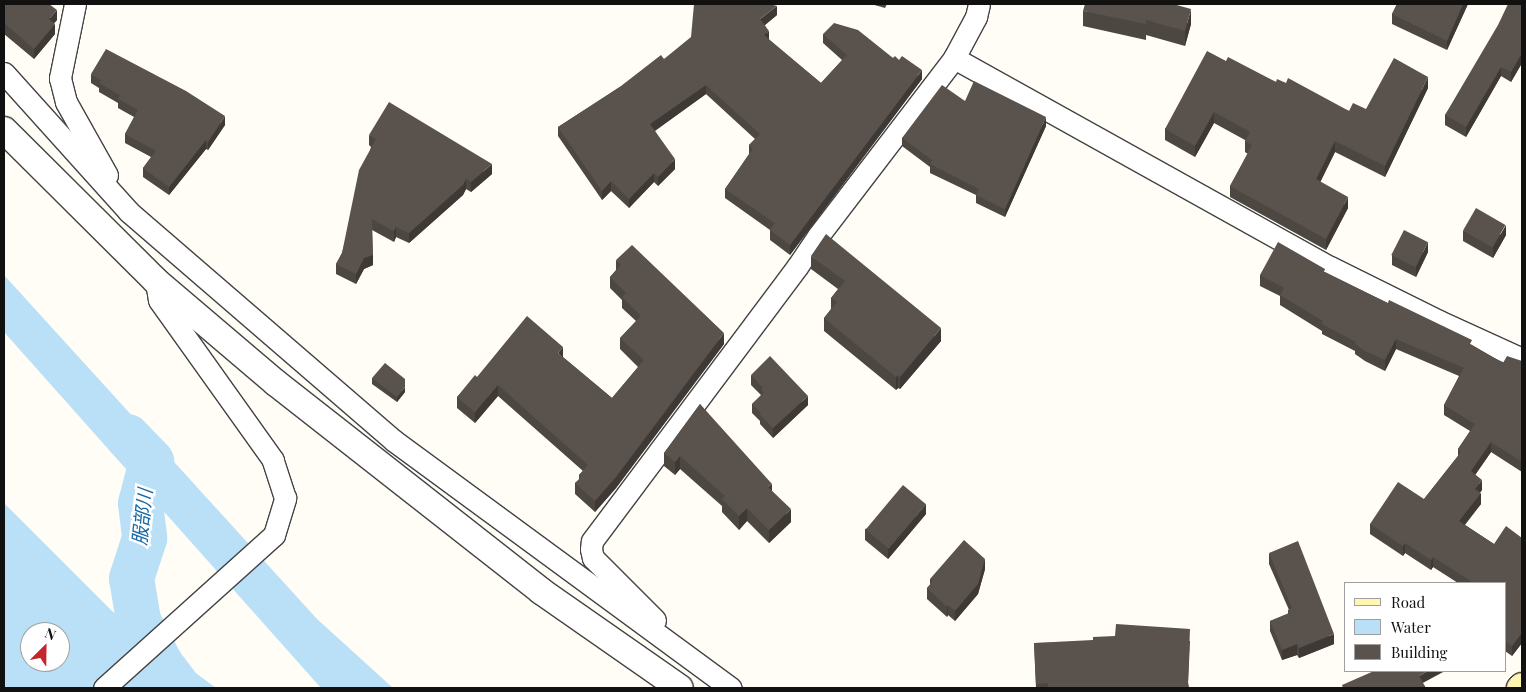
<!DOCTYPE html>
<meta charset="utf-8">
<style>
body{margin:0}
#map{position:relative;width:1526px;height:692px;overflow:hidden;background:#fffdf5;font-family:"Playfair Display","Noto Sans JP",serif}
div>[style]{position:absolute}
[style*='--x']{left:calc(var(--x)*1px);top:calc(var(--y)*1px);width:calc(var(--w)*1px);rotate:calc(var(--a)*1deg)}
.water>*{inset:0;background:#b9e0f7}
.river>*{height:45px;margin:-22.5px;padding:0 22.5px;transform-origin:22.5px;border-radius:22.5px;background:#b9e0f7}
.roads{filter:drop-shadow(1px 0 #444) drop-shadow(-1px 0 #444) drop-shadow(0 1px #444) drop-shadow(0 -1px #444)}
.minor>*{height:21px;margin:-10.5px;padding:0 10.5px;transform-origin:10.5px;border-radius:10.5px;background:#fff}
.tertiary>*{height:26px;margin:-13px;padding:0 13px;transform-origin:13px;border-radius:13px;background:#fff}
.secondary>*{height:28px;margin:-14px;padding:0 14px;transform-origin:14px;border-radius:14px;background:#fff6b0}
.wall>*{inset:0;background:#4d4742}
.shaded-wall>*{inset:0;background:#3f3936}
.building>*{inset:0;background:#5a524d;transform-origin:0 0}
span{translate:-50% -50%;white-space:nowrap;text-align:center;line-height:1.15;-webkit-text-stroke:5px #fff;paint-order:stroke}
.water-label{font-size:19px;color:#1768a6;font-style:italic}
.frame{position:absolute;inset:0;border:5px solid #111;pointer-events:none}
.legend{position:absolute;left:1344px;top:582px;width:162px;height:90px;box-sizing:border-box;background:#fff;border:1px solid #a0a0a0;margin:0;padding:6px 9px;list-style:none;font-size:15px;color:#111}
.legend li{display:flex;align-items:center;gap:10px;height:25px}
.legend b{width:25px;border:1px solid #a0a0a0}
.north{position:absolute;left:20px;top:622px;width:50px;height:50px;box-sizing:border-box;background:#fff;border:1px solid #a0a0a0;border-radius:50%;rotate:23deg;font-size:14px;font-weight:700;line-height:20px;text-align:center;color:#111}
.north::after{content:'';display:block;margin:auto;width:18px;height:22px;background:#c4262e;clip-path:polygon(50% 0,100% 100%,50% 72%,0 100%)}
</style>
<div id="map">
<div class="water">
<div style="clip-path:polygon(4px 275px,317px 619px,393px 688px,321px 688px,4px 332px)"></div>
<div style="clip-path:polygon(evenodd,4px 503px,112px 611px,216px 688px,4px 688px,4px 503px,30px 632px,60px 632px,60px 662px,30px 662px,30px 632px)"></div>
</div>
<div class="river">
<div style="--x:127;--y:436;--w:35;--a:46"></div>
<div style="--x:151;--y:461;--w:43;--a:104.7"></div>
<div style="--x:140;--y:503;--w:35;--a:83"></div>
<div style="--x:144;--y:538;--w:42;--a:108"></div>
<div style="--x:131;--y:578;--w:43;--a:80.5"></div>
<div style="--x:138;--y:620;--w:48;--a:62.9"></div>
<div style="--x:160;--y:663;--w:31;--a:53"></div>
</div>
<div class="roads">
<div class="minor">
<div style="--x:75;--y:4;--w:76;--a:101.5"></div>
<div style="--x:60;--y:78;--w:25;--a:76"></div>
<div style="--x:66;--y:102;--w:84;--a:60.7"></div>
<div style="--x:954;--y:58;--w:430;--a:29.1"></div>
<div style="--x:1330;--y:267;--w:122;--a:26.4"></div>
<div style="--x:1439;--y:321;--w:91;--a:24.6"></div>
<div style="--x:4;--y:73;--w:187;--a:48"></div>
<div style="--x:129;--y:212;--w:349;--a:40.8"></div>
<div style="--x:393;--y:440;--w:419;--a:36.3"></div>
<div style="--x:655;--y:620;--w:88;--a:-135"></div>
<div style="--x:593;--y:558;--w:9;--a:-103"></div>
<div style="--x:591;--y:549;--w:8;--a:-83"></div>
<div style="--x:592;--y:541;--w:342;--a:-53.2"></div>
<div style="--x:797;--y:267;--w:37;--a:-56"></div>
<div style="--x:818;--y:236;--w:224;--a:-52.6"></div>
<div style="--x:954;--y:58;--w:47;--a:-61.8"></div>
<div style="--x:976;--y:17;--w:13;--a:-77"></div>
<div style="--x:104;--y:688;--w:229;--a:-42"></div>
<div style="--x:274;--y:535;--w:39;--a:-73"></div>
<div style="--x:285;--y:498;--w:40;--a:-108"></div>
<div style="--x:273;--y:460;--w:196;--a:-125.5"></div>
<div style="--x:159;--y:300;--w:19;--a:-99"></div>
</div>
<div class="tertiary">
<div style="--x:4;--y:130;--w:214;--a:44.8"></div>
<div style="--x:156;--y:281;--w:157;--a:40.4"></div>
<div style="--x:276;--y:383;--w:337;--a:38.1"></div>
<div style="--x:541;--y:591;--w:169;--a:34.9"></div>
</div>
<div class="secondary">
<div style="--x:1521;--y:688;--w:1;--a:-45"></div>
</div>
</div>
<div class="wall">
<div style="clip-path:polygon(4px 4px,57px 20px,54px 23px,55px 34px,34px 59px,4px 34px)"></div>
<div style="clip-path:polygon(871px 4px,887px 4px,885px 8px)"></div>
<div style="clip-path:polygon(1397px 4px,1468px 4px,1447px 50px,1392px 24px,1392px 14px)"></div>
<div style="clip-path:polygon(1522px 4px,1522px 63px,1511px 82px,1501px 76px,1466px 137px,1445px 125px,1445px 115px)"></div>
<div style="clip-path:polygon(1083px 11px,1191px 24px,1185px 46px,1146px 35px,1146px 40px,1083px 26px)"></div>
<div style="clip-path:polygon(777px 15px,765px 25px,769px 40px,821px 83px,842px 60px,823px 43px,823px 34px,893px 58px,922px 79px,790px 255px,770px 240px,770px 230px,725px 198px,725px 189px,749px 154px,749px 145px,755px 139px,706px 94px,655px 131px,675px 169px,658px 186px,654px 182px,629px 208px,611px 191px,602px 200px,558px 136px,558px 127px,664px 59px)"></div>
<div style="clip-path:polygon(1226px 61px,1276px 82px,1286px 83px,1349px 111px,1366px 109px,1428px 88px,1385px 177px,1335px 152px,1320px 182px,1348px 208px,1326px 250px,1230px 197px,1230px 186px,1248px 154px,1245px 152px,1245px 140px,1214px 123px,1195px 157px,1165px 140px,1165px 129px)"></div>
<div style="clip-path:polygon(91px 74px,225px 125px,208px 150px,206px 149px,169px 195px,143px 177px,143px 168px,151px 157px,125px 143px,125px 134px,134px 117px,118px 108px,118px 103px,99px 92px,99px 88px,91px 83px)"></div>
<div style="clip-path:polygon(965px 101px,1046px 126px,1005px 217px,976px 203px,976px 195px,930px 173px,930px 167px,902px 146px,902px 138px)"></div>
<div style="clip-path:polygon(369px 135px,492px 174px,471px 192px,466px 189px,463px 195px,409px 243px,396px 237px,394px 242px,372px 230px,373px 265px,364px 269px,356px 284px,336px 274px,336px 264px,342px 253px,371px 147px,369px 145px)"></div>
<div style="clip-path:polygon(1463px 231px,1506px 235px,1493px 258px,1463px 241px)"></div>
<div style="clip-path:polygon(1428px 252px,1416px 277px,1392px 265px,1392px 255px)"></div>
<div style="clip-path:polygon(811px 256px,941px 341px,900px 389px,898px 388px,896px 390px,824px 331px,824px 318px,831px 309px,831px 298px,838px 289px,811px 269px)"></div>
<div style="clip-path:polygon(616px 260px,724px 344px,616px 488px,595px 512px,575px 494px,575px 483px,579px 480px,579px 475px,583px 471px,498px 396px,475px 423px,457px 408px,457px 397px,477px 377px,563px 357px,612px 398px,638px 367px,620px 349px,620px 338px,636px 321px,622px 308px,622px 300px,610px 288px,610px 277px,616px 270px)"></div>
<div style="clip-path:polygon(1325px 272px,1472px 345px,1503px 363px,1522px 361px,1522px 472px,1491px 452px,1475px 475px,1482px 490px,1480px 492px,1481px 504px,1465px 525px,1494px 544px,1522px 538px,1522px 643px,1512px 656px,1505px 651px,1505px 583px,1458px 583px,1433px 567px,1431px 570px,1405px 553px,1403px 556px,1370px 534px,1370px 524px,1424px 499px,1458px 456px,1458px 449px,1470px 431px,1444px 415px,1444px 405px,1459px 376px,1396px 349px,1385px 371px,1365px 361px,1355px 354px,1355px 351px,1322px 334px,1322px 331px,1280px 305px,1280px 296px,1260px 286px,1260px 275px)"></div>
<div style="clip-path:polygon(751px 375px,808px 405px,773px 438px,760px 424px,760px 421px,752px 413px,752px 404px,761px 395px,751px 385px)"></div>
<div style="clip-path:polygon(372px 378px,405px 392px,397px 402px,372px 384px)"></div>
<div style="clip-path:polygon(700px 404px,772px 491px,791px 522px,769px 543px,747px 521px,739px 530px,722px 512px,722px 506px,680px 469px,675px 475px,664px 466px,664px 453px)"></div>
<div style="clip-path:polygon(926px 514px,888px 559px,865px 540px,865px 529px)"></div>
<div style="clip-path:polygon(1269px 553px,1334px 644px,1299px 658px,1297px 655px,1282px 660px,1270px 631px,1270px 621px,1288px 614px,1288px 610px,1289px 610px,1269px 564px)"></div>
<div style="clip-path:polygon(985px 569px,978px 594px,955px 621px,948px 615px,947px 617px,927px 599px,927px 588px,930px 585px,930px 579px)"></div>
<div style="clip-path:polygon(1190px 641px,1188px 684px,1189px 688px,1036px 688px,1034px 643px)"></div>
</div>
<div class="shaded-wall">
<div style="clip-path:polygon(1463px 4px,1468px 4px,1447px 50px,1447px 41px)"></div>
<div style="clip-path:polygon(777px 6px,777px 15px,760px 29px,760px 19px)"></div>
<div style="clip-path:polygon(1191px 9px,1191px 24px,1185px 46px,1185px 31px)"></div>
<div style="clip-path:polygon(57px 10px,57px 20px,49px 29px,49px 19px)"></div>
<div style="clip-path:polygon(55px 24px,55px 34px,34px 59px,34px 49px)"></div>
<div style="clip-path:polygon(769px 31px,769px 40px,764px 35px)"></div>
<div style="clip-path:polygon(1522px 53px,1522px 63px,1511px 82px,1511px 72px)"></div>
<div style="clip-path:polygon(1501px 67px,1501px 76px,1466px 137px,1466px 127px)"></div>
<div style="clip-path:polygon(922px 70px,922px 79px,790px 255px,790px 245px)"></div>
<div style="clip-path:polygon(1428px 77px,1428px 88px,1385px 177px,1385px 166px)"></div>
<div style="clip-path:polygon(706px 85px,706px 94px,650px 134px,650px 124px)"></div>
<div style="clip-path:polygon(1214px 112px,1214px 123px,1195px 157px,1195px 146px)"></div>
<div style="clip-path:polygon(225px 116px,225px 125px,208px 150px,208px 142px)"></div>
<div style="clip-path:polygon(1046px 117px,1046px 126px,1005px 217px,1005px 209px)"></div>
<div style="clip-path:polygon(206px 140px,206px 149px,169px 195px,169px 187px)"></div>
<div style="clip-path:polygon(1335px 141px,1335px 152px,1316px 191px,1316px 179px)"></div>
<div style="clip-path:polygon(675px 159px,675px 169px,658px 186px,658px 177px)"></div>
<div style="clip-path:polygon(492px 164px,492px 174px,471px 192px,471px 182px)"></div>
<div style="clip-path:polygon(654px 173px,654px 182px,629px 208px,629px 199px)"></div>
<div style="clip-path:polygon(466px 179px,466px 189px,463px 195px,409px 243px,409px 233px)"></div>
<div style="clip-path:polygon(611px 181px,611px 191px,602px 200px,602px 191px)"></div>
<div style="clip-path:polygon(1348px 197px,1348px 208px,1326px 250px,1326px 239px)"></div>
<div style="clip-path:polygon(1506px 225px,1506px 235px,1493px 258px,1493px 247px)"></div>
<div style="clip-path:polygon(396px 227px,396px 237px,394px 242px,394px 231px)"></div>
<div style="clip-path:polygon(1428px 242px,1428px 252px,1416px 277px,1416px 267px)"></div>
<div style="clip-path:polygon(373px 255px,373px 265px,364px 269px,356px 284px,356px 274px,364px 258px)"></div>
<div style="clip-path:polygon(941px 328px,941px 341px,900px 389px,900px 377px)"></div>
<div style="clip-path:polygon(724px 333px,724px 344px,616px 488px,595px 512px,595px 501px)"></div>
<div style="clip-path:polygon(1396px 339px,1396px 349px,1385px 371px,1385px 360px)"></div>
<div style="clip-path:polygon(563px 347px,563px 358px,558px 353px)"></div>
<div style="clip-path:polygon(898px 375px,898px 388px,896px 390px,896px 377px)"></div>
<div style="clip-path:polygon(498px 385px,498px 396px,475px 423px,475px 412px)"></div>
<div style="clip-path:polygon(405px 387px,405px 392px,397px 402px,397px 397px)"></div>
<div style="clip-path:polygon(808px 396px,808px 405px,773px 438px,773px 428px)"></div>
<div style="clip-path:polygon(1491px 442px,1491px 452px,1471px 481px,1471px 471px)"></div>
<div style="clip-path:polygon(680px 456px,680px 469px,675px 475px,675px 462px)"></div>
<div style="clip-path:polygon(1482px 480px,1482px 490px,1475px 499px,1475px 489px)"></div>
<div style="clip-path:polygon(772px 484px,772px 497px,768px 487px)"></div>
<div style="clip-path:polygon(1481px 493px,1481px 504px,1459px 531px,1459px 521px)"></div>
<div style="clip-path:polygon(926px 504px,926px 514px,888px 559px,888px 549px)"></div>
<div style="clip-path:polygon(747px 508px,747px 521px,739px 530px,739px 516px)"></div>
<div style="clip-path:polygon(791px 509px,791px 522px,769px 543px,769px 530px)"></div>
<div style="clip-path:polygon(1405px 543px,1405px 553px,1403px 556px,1403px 546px)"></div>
<div style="clip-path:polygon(1433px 557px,1433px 567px,1431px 570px,1431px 560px)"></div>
<div style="clip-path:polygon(985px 559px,985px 569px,978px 594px,955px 621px,955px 611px)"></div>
<div style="clip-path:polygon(948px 605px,948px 615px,947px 617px,947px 607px)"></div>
<div style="clip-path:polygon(1522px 633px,1522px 643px,1512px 656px,1512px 646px)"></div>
<div style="clip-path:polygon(1334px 634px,1334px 644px,1299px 658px,1299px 648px)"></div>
<div style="clip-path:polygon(1297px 644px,1297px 655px,1282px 660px,1282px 650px)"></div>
<div style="clip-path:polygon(1428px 671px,1445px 671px,1419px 685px,1419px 676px)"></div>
</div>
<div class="building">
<div style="clip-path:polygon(4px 4px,49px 4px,57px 10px,49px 19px,55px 24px,34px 49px,4px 23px)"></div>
<div style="clip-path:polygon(694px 4px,770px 4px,777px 6px,760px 19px,769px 31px,764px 35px,821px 83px,847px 55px,823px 34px,834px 23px,858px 30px,893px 58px,895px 56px,899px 60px,902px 56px,922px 70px,790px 245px,770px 230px,775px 223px,725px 189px,753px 149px,749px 145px,760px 134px,706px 85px,650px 124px,675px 159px,658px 177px,654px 173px,629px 199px,611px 181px,602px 191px,558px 127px,621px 86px,661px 55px,664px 59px,691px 37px)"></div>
<div style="clip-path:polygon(1085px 4px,1173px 4px,1191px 9px,1185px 31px,1146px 20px,1146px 24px,1083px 11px)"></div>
<div style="clip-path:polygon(1397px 4px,1463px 4px,1447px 41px,1392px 14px)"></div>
<div style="clip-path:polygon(1508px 4px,1522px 4px,1522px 53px,1511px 72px,1501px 67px,1466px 127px,1445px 115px,1498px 25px)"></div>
<div style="clip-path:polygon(106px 49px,186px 91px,225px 116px,208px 142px,206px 140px,169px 187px,143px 168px,156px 151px,125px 134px,138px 110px,118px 99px,120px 95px,99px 83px,101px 80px,91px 74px)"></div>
<div style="clip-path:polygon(1207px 51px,1226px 61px,1228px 57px,1276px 82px,1277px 79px,1286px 83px,1288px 78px,1349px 111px,1353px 103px,1366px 109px,1394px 58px,1428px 77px,1385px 166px,1335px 141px,1316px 179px,1348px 197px,1326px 239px,1230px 186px,1252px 145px,1245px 141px,1250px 132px,1214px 112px,1195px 146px,1165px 129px)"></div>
<div style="clip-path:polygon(974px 81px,1046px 117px,1005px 209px,976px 195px,979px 189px,930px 164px,932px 160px,902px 138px,942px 85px,965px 101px)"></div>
<div style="clip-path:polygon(389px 102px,492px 164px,471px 182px,466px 179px,463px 185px,409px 233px,396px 227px,394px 231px,372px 219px,373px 255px,364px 258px,356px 274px,336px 264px,342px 253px,359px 170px,376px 139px,369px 135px)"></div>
<div style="left:1476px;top:208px;width:34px;height:26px;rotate:30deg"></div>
<div style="left:1404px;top:230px;width:27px;height:28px;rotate:27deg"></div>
<div style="clip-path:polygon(826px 234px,941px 328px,900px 377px,898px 375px,896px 377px,824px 318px,837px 302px,831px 298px,845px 281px,811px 256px)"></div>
<div style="clip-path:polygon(1278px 242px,1325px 269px,1324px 272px,1388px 303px,1389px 300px,1472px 340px,1470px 344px,1503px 363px,1507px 356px,1522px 361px,1522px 462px,1491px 442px,1471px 471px,1482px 480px,1475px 489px,1481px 493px,1459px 521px,1494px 544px,1506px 526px,1522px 538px,1522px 547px,1520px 550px,1522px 552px,1522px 633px,1512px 646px,1505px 641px,1505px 583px,1470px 583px,1471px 581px,1433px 557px,1431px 560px,1405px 543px,1403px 546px,1370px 524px,1398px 482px,1424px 499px,1461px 452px,1458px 449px,1475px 424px,1444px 405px,1464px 368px,1396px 339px,1385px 360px,1365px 351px,1355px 344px,1356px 342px,1322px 324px,1323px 321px,1280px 295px,1284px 288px,1260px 275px)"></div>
<div style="clip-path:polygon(632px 245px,724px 333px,616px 477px,595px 501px,575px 483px,581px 477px,579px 475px,588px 465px,498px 385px,475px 412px,457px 397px,475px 375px,477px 377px,527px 316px,563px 347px,558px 353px,612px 398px,644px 360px,620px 338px,641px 316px,622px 297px,626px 293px,610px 277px,621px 265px,616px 260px)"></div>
<div style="clip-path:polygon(770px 356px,808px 396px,773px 428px,760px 415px,761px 413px,752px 404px,764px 393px,761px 389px,763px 388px,751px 375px)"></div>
<div style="clip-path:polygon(385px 363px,405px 379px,405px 387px,397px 397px,372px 378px)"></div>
<div style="clip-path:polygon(700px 404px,772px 484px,768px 487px,791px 509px,769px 530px,747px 508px,739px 516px,722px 499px,725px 496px,680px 456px,675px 462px,664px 453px)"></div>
<div style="left:903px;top:485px;width:30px;height:58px;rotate:40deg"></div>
<div style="clip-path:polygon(964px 540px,985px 559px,978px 584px,955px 611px,948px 605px,947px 607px,927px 588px,933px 581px,930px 579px)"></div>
<div style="clip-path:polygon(1298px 541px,1334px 634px,1299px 648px,1297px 644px,1282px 650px,1270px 621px,1289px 613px,1288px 610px,1292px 608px,1269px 553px)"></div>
<div style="clip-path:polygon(1116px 624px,1190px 629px,1188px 682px,1189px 688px,1048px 688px,1048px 683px,1036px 684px,1034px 643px,1093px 640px,1093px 637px,1115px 636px)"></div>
<div style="clip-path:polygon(1374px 671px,1428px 671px,1419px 676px,1426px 688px,1343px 688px,1342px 685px)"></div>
</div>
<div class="water-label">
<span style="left:142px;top:517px;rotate:-84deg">服部川</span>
</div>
<div class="frame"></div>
<ul class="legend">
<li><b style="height:6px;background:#fff6b0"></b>Road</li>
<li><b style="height:14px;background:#b9e0f7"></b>Water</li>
<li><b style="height:14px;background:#5a524d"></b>Building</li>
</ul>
<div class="north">N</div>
</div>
